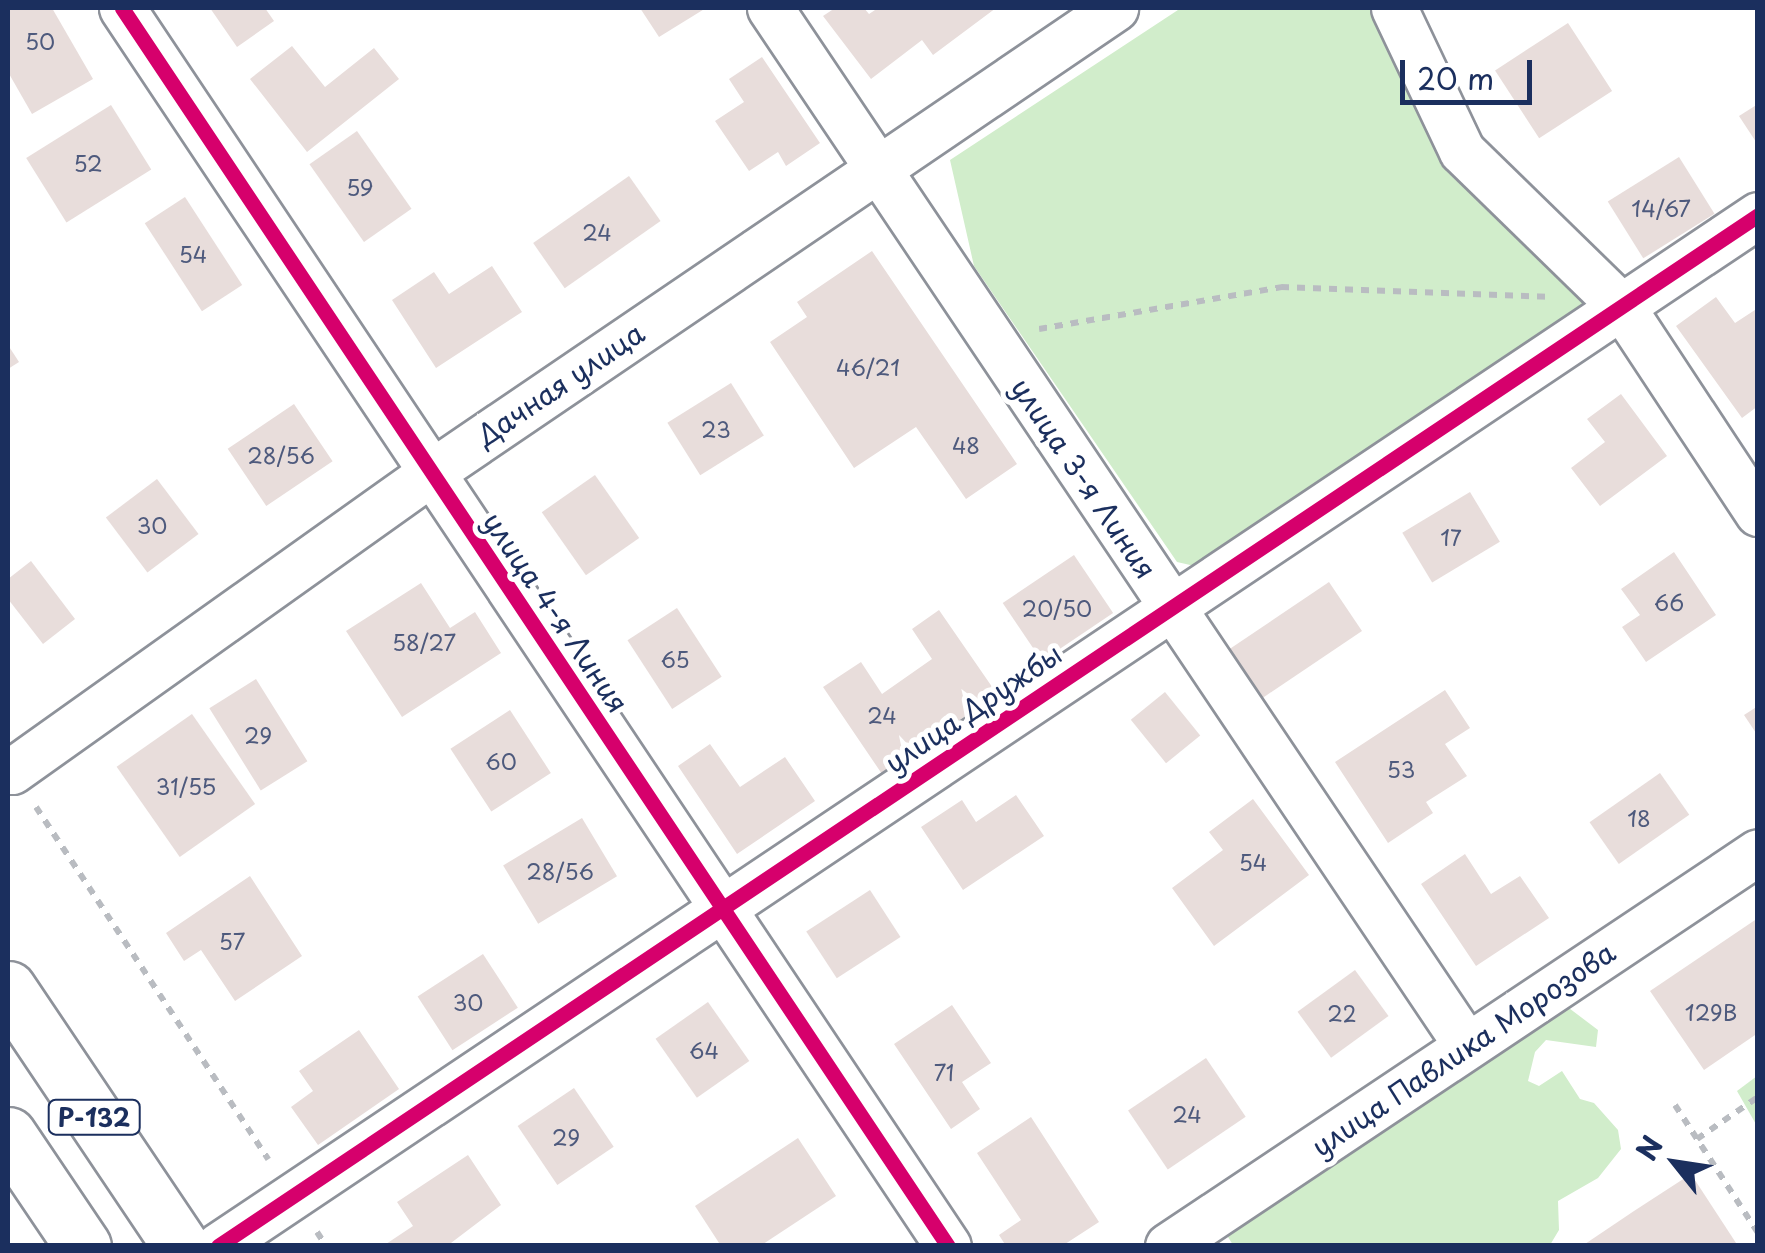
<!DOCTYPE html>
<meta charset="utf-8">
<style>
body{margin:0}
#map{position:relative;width:1765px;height:1253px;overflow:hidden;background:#fff;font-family:"Playpen Sans",sans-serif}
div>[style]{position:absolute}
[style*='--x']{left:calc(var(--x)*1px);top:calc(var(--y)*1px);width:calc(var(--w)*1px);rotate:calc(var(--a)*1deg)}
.green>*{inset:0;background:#d1edcb}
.building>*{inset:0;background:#e8dddb;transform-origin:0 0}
.path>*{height:6px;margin-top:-3px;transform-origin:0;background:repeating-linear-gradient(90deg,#b9bcc1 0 8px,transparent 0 16px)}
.roads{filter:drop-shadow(2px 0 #8e929a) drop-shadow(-2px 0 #8e929a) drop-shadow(0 2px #8e929a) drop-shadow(0 -2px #8e929a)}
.street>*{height:45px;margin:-22.5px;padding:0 22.5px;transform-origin:22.5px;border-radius:22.5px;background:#fff}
.highway>*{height:55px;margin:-27.5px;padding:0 27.5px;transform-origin:27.5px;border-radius:27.5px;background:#fff}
.cycleway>*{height:15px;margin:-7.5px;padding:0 7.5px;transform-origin:7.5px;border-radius:7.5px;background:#d6006c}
span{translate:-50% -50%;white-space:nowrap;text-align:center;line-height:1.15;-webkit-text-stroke:10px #fff;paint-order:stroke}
.number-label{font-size:22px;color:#4e5a7d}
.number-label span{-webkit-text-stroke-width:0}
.shield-label span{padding:2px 8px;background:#fff;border:2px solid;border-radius:8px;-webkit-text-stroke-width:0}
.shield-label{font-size:25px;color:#1b2f5e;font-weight:700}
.street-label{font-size:28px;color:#1b2f5e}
.frame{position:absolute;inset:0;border:10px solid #1b2f5e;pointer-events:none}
.north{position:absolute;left:1625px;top:1113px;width:100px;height:100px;-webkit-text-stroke:8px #fff;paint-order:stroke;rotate:300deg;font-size:28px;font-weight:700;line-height:40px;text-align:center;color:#1b2f5e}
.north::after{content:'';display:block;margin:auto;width:35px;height:45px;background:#1b2f5e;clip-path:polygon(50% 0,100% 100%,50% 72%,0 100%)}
.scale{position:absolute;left:1400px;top:60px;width:132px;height:45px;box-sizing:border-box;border:5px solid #1b2f5e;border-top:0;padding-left:12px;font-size:30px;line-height:35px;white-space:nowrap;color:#1b2f5e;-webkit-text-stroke:8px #fff;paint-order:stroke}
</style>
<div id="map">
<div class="green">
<div style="clip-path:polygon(1181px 8px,1370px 8px,1433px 140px,1604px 307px,1212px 570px,1177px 562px,974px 266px,950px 160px)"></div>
<div style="clip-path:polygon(1557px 999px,1598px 1030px,1596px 1047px,1546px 1040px,1535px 1052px,1528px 1081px,1539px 1086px,1562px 1071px,1580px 1099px,1594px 1103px,1618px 1130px,1621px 1149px,1598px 1178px,1558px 1201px,1559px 1230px,1550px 1245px,1233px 1245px,1218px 1221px)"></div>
<div style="clip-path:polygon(1757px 1076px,1757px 1126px,1737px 1091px)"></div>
</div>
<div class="building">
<div style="clip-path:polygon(52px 8px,93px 79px,32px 114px,8px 72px,8px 10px)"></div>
<div style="clip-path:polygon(210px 8px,265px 8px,274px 21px,237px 47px)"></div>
<div style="clip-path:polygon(640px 8px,706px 8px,659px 37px)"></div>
<div style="clip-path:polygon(835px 8px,864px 8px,869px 14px,878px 8px,996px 8px,933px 55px,922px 40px,871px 79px,823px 16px)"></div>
<div style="left:1568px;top:23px;width:81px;height:87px;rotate:57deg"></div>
<div style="clip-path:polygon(292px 46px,325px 87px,374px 48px,399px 79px,307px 152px,250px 79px)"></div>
<div style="clip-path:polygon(762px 57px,820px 143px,786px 166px,778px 152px,749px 171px,715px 121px,744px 102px,729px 79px)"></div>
<div style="clip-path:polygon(1758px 104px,1758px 145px,1739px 116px)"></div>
<div style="left:111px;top:105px;width:76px;height:100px;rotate:58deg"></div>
<div style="left:357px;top:131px;width:95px;height:58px;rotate:55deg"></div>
<div style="left:1679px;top:157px;width:67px;height:84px;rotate:58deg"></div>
<div style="left:629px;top:176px;width:55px;height:117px;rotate:55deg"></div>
<div style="left:185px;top:197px;width:105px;height:48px;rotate:57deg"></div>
<div style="clip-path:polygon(872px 251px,1017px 464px,966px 499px,916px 427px,854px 468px,770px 342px,807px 317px,797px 302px)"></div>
<div style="clip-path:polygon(492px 266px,522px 312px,436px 368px,392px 300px,434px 272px,449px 294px)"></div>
<div style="clip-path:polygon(1716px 297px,1735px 323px,1758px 308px,1758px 406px,1742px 418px,1676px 326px)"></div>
<div style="clip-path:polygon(8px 345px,19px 362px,8px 369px)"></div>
<div style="left:731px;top:383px;width:62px;height:75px;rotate:58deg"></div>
<div style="clip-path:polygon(1621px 394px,1667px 456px,1600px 506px,1571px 468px,1605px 442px,1587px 419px)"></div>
<div style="left:294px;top:404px;width:69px;height:80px;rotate:56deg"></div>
<div style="left:595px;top:475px;width:77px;height:65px;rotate:55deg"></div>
<div style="left:157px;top:479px;width:69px;height:64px;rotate:53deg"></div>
<div style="left:1470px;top:492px;width:58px;height:79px;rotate:59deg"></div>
<div style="clip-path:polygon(1674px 552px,1716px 615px,1646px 662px,1622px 627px,1640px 615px,1621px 589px)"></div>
<div style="left:1074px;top:555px;width:70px;height:86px;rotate:56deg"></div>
<div style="clip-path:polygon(31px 561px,75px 619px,43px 644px,8px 599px,8px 579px)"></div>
<div style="left:1329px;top:582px;width:59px;height:123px;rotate:56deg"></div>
<div style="clip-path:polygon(421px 583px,450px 628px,475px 612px,501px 653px,402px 717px,346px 631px)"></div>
<div style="left:677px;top:608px;width:82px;height:59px;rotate:57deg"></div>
<div style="clip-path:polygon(939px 610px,997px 694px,882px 774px,823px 687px,861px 662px,882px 694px,932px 659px,912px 629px)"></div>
<div style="left:256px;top:679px;width:97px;height:55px;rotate:58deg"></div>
<div style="clip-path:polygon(1445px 690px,1470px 728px,1445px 744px,1467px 776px,1426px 802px,1433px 813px,1388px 843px,1335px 762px)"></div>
<div style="left:1165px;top:692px;width:56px;height:44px;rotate:51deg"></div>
<div style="clip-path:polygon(1758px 706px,1758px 736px,1744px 715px)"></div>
<div style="left:510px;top:710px;width:75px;height:71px;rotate:57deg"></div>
<div style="left:192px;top:714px;width:110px;height:92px;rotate:55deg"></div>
<div style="clip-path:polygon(710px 744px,740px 787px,785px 757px,815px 801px,737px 854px,678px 766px)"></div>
<div style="left:1660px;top:773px;width:51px;height:86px;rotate:55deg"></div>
<div style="clip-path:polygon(1016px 795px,1044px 836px,963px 890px,921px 827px,962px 800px,976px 822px)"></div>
<div style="clip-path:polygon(1253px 799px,1309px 875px,1214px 946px,1172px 888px,1223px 850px,1209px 832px)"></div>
<div style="left:582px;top:818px;width:68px;height:92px;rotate:59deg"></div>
<div style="clip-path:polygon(1465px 854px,1491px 894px,1520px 876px,1549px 918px,1476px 966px,1421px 884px)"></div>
<div style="clip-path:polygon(250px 876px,302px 956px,235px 1001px,201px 950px,184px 961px,166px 933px)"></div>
<div style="left:870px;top:890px;width:56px;height:76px;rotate:57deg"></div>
<div style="clip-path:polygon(1758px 918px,1758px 1033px,1704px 1070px,1650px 991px)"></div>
<div style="left:483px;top:954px;width:64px;height:78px;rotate:57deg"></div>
<div style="left:1355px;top:970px;width:57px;height:71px;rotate:54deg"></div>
<div style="left:708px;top:1002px;width:72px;height:64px;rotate:55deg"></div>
<div style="clip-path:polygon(952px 1005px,991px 1063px,962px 1082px,980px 1109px,951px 1129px,894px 1044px)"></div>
<div style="clip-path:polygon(359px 1030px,399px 1089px,318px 1145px,291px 1107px,313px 1091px,299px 1071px)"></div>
<div style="left:1206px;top:1058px;width:71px;height:94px;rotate:56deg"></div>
<div style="left:574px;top:1088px;width:71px;height:68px;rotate:56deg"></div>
<div style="clip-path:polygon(1031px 1117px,1099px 1222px,1062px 1246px,1006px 1246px,999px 1235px,1021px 1220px,977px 1153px)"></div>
<div style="clip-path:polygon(798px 1138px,836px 1196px,760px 1246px,721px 1246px,695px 1206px)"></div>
<div style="clip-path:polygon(468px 1155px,501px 1205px,447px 1246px,383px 1246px,413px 1226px,397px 1202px)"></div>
<div style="clip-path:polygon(1691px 1174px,1738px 1246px,1582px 1246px,1634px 1211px)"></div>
</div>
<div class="path">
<div style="--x:1039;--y:329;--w:246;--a:-9.8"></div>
<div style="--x:1281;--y:287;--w:267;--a:2.1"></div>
<div style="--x:36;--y:807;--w:422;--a:56.6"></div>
<div style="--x:1675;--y:1105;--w:153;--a:57"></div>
<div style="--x:1697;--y:1139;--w:74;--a:-34.5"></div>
<div style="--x:317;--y:1232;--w:17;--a:57"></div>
</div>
<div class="roads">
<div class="street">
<div style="--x:122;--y:8;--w:1488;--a:56.29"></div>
<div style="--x:770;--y:8;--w:1250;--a:56.12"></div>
<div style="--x:1394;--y:8;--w:158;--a:64.6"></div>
<div style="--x:1462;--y:151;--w:223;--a:44.3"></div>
<div style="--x:1622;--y:307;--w:247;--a:56.6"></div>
<div style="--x:12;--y:771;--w:516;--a:-35.45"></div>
<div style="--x:432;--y:472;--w:826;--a:-34.19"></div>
<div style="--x:218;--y:1246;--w:1853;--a:-33.8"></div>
<div style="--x:1168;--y:1246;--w:709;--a:-33.73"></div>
</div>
<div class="highway">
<div style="--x:8;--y:989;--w:310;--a:56.1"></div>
<div style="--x:8;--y:1135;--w:134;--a:56"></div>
</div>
</div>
<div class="cycleway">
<div style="--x:122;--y:8;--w:1488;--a:56.29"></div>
<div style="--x:218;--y:1246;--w:1853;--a:-33.8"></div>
</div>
<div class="number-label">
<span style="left:40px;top:41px">50</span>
<span style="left:88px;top:163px">52</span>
<span style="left:360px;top:187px">59</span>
<span style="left:1661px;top:208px">14/67</span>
<span style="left:597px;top:232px">24</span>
<span style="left:193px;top:254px">54</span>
<span style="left:868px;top:367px">46/21</span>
<span style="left:716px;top:429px">23</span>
<span style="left:966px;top:445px">48</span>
<span style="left:281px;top:455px">28/56</span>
<span style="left:152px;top:525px">30</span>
<span style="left:1451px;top:537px">17</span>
<span style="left:1669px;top:602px">66</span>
<span style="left:1057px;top:608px">20/50</span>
<span style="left:424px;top:642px">58/27</span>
<span style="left:675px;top:659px">65</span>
<span style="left:882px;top:715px">24</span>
<span style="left:258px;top:735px">29</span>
<span style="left:501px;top:761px">60</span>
<span style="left:1401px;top:769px">53</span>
<span style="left:186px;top:786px">31/55</span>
<span style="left:1639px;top:818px">18</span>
<span style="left:1253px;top:862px">54</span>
<span style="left:560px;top:871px">28/56</span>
<span style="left:232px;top:941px">57</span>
<span style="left:468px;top:1002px">30</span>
<span style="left:1711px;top:1012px">129В</span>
<span style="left:1342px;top:1013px">22</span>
<span style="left:704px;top:1050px">64</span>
<span style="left:944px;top:1072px">71</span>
<span style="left:1187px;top:1114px">24</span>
<span style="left:566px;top:1137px">29</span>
</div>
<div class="shield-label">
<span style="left:94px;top:1117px">Р-132</span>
</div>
<div class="street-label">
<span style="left:560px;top:384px;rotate:-34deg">Дачная улица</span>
<span style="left:1084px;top:478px;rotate:56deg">улица 3-я Линия</span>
<span style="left:556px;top:612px;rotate:56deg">улица 4-я Линия</span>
<span style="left:973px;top:708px;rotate:-34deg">улица Дружбы</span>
<span style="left:1463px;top:1049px;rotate:-34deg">улица Павлика Морозова</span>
</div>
<div class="frame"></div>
<div class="north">N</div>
<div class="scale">20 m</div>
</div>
